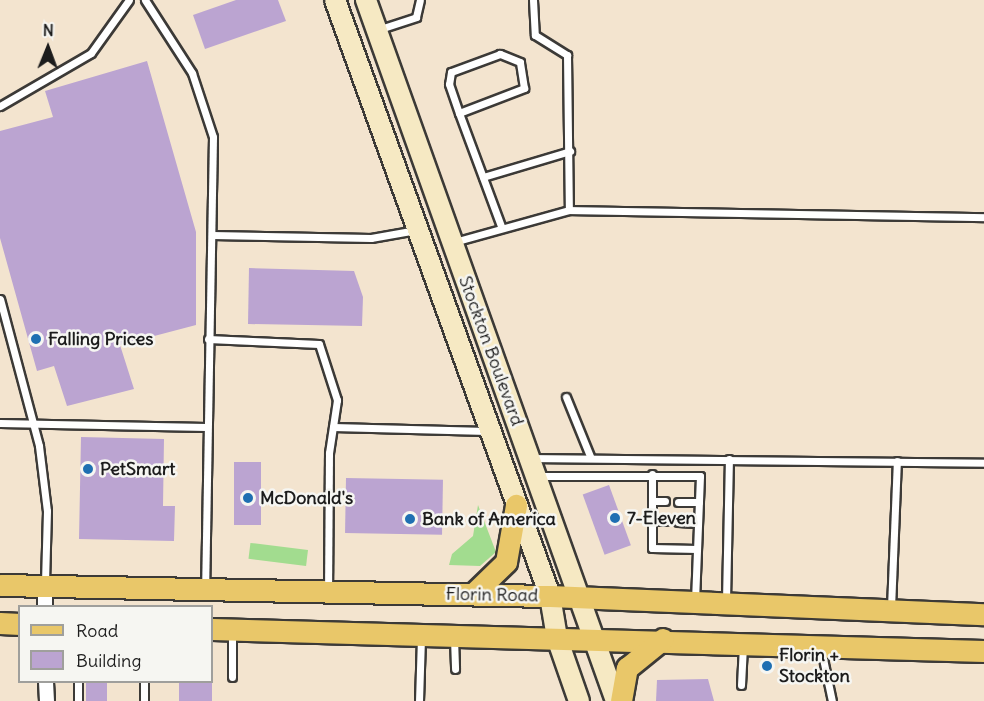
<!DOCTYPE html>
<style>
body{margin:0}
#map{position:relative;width:984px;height:701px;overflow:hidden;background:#f3e4cf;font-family:Delius,sans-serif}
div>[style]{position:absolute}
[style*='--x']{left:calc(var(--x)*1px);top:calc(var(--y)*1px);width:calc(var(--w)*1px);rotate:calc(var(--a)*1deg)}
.green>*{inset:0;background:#a2dc8f;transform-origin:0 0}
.building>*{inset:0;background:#bba4d1;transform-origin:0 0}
.roads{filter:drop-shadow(2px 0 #3c3a37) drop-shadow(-2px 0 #3c3a37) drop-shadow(0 2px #3c3a37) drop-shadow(0 -2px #3c3a37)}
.service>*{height:7px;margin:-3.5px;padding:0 3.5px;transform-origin:3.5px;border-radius:3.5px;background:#fff}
.minor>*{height:14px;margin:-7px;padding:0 7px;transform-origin:7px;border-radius:7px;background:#fff}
.secondary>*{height:20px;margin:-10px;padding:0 10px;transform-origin:10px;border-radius:10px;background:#f6e9c3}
.primary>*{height:21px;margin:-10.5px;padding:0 10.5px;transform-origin:10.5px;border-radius:10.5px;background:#e9c769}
.dots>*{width:16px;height:16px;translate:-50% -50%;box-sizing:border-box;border:3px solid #f6f6f2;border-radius:50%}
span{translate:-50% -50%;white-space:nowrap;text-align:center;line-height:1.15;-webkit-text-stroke:5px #f6f6f2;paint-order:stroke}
.poi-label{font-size:18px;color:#1c1c1c;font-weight:700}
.left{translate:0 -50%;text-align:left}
.street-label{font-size:18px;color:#1c1c1c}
.legend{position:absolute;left:18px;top:605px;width:195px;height:78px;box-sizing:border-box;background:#f6f6f2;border:2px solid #9f9f9c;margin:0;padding:8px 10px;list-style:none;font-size:18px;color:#1c1c1c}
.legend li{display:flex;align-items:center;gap:12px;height:30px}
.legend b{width:30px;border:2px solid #9f9f9c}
.north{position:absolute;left:18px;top:18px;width:60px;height:60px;-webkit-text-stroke:4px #f6f6f2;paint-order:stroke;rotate:1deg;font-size:16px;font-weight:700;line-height:24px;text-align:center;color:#1c1c1c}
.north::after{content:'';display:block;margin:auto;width:21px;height:27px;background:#1c1c1c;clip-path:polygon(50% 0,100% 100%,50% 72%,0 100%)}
</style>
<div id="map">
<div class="green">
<div style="clip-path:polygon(478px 505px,496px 552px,480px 566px,449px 565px,452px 554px,473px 536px)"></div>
<div style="left:308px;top:550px;width:16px;height:58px;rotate:97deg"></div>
</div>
<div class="building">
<div style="clip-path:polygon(236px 0,278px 0,286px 21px,205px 49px,193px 15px)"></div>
<div style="clip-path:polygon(147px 61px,196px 232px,196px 325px,120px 345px,134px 389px,67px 406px,54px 366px,37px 371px,0 238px,0 131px,53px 117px,45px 91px)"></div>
<div style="clip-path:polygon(249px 268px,354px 271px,363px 297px,362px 326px,248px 324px)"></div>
<div style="clip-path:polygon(81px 437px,164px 439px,163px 506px,175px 506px,174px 541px,79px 539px)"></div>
<div style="left:234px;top:462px;width:27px;height:63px"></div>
<div style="left:346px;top:478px;width:97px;height:55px;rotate:1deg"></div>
<div style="left:609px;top:485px;width:64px;height:28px;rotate:70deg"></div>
<div style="clip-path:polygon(708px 679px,714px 701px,656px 701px,657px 680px)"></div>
<div style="left:179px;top:681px;width:33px;height:20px"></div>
<div style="left:86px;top:682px;width:21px;height:19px"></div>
</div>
<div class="roads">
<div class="service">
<div style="--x:145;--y:0;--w:87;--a:57.2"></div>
<div style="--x:192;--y:73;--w:67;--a:71.8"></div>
<div style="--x:213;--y:137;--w:449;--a:91"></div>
<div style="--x:533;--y:0;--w:35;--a:87"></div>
<div style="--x:535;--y:35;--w:38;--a:32"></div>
<div style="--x:567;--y:55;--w:155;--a:89.3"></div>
<div style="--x:380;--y:29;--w:38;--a:-18"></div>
<div style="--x:416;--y:17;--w:17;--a:-77"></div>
<div style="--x:0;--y:106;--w:105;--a:-30.2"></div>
<div style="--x:91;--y:53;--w:65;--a:-54.4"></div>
<div style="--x:459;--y:113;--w:70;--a:-21"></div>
<div style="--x:524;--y:88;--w:26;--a:-99"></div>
<div style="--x:520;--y:62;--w:22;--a:-158"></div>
<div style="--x:500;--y:54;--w:52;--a:159.8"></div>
<div style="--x:451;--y:72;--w:12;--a:99"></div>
<div style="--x:449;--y:84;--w:31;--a:71"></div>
<div style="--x:459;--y:113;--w:121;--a:69.6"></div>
<div style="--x:483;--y:177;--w:91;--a:-16.6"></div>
<div style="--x:212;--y:235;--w:159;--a:1.1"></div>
<div style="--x:371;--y:238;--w:46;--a:-10.1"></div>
<div style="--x:454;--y:242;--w:119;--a:-15.5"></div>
<div style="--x:569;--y:210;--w:415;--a:1"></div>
<div style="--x:0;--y:299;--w:152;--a:75.1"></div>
<div style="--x:39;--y:446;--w:65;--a:83"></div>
<div style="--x:47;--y:511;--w:72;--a:91.6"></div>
<div style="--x:208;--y:339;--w:111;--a:2.6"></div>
<div style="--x:319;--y:344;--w:59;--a:72.2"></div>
<div style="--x:337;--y:400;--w:54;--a:98.6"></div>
<div style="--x:329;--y:453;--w:137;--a:90.4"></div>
<div style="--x:566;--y:397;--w:64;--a:67.9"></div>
<div style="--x:0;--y:423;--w:206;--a:1.1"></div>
<div style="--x:333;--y:427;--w:154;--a:1.5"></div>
<div style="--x:531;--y:458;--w:453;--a:0.6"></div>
<div style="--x:652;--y:474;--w:74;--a:90"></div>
<div style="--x:652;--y:548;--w:45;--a:1.3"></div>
<div style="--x:537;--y:476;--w:163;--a:0"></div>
<div style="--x:700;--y:476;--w:123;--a:92.3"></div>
<div style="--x:652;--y:501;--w:13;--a:0"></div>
<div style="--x:678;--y:502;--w:21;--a:0"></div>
<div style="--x:652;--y:521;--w:13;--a:0"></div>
<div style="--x:678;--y:522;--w:20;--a:3"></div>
<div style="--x:726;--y:600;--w:141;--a:-88.8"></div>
<div style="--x:891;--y:608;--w:147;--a:-87.7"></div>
<div style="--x:454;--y:638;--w:31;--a:88"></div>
<div style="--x:821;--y:649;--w:53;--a:78.1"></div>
<div style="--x:232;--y:677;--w:45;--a:-90"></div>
<div style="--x:78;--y:682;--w:19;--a:90"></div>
<div style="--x:741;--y:685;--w:40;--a:-87.1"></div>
<div style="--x:144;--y:701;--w:19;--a:-90"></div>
<div style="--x:419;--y:701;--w:64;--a:-88.2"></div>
</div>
<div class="minor">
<div style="--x:45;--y:586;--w:20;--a:90"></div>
<div style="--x:46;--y:682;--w:19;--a:87"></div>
</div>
<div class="secondary">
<div style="--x:335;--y:0;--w:634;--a:70.16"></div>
<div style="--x:550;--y:596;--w:43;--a:80.5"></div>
<div style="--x:557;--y:638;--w:67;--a:70.8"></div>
<div style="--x:366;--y:0;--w:744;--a:70.37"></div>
</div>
<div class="primary">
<div style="--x:0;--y:585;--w:550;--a:1.15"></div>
<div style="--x:550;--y:596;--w:434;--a:2.4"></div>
<div style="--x:473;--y:594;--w:46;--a:-44.1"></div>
<div style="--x:506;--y:562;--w:58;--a:-80"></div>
<div style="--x:0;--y:623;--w:20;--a:3"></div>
<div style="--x:212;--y:629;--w:772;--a:1.63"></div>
<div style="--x:621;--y:701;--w:34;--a:-80"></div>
<div style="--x:627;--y:668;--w:46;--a:-38.9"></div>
</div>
</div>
<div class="dots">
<div style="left:36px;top:339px;background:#1f6fb2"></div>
<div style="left:88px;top:469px;background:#1f6fb2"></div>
<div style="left:248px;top:498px;background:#1f6fb2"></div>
<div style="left:615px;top:518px;background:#1f6fb2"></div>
<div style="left:410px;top:519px;background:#1f6fb2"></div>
<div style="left:767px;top:666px;background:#1f6fb2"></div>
</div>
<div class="poi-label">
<span class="left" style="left:48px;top:339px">Falling Prices</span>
<span class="left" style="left:100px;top:469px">PetSmart</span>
<span class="left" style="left:260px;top:498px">McDonald's</span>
<span class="left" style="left:627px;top:518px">7-Eleven</span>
<span class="left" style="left:422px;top:519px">Bank of America</span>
<span class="left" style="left:779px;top:666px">Florin +<br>Stockton</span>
</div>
<div class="street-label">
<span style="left:491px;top:351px;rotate:70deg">Stockton Boulevard</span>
<span style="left:492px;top:595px;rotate:1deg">Florin Road</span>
</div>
<ul class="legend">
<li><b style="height:8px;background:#e9c769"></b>Road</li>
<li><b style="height:16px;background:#bba4d1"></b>Building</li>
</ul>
<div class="north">N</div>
</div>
